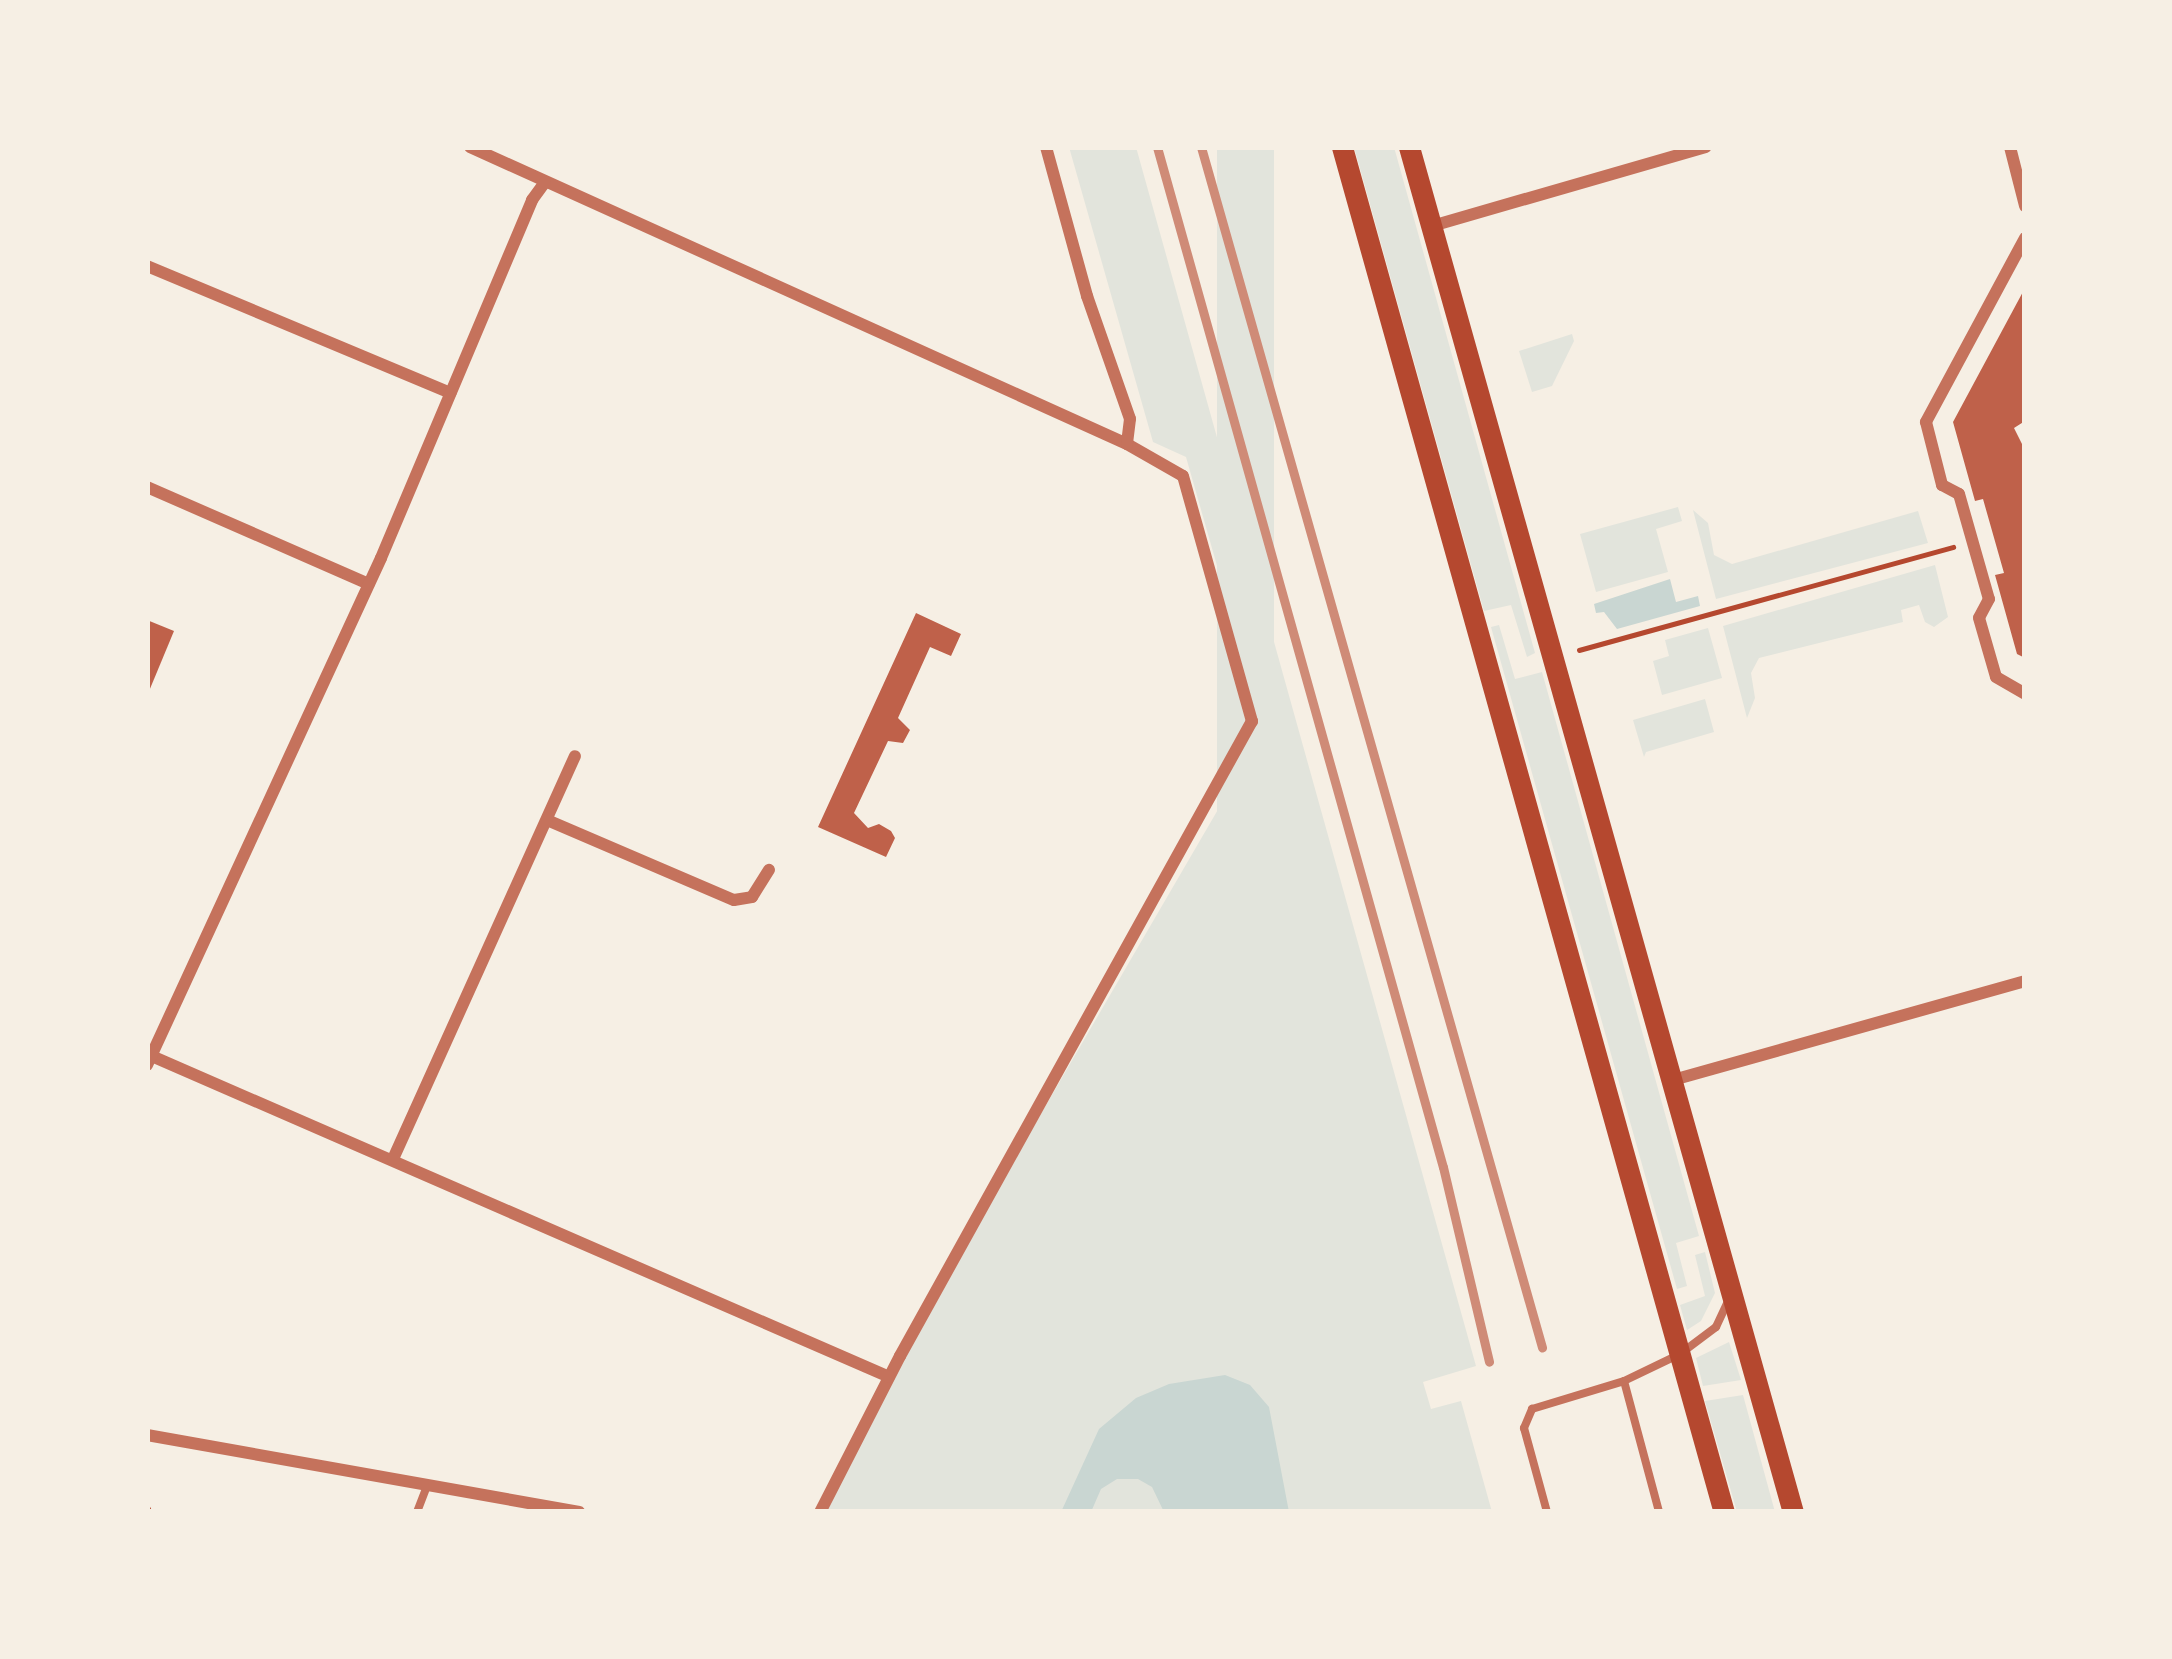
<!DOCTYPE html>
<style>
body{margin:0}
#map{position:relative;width:2172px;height:1659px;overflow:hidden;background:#f6efe4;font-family:"Varela Round",sans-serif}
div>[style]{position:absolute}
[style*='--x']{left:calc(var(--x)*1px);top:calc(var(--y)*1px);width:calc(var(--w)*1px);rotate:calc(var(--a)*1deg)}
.green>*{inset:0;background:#e2e4dc;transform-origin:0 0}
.water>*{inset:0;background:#c9d6d2}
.building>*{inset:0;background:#bf614a}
.path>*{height:4.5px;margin:-2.25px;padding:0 2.25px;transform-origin:2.25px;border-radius:2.25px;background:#b5482f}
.service>*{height:8px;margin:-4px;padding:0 4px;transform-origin:4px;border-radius:4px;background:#c5725c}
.minor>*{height:12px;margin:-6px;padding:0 6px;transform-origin:6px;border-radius:6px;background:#c5725c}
.secondary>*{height:21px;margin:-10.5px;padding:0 10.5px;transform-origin:10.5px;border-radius:10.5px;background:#b5482f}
.rail>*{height:9px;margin:-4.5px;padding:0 4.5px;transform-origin:4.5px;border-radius:4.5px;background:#cf8b77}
span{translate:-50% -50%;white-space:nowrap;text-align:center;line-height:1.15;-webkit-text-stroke:9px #f6efe4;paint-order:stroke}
.frame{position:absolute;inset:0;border:150px solid #f6efe4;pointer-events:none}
</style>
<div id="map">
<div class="green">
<div style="clip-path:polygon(1069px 147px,1136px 147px,1476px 1366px,1423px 1382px,1431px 1409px,1461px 1401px,1492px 1512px,820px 1512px,900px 1356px,1255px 746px,1267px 741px,1186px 457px,1153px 442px)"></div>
<div style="left:1217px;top:147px;width:57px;height:1244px"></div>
<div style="clip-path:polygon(1354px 147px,1394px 147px,1535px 653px,1527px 657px,1511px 605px,1484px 611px)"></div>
<div style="clip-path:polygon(1572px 334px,1574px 341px,1552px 386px,1532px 392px,1519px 351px)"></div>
<div style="clip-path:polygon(1678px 507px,1682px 521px,1656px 529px,1668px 572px,1596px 592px,1580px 534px)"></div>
<div style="clip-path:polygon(1693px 510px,1708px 523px,1714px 555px,1732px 564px,1918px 511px,1928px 543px,1716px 599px)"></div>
<div style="clip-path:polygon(1935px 565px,1948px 617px,1934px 627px,1925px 622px,1919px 605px,1901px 610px,1903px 622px,1759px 658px,1751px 673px,1755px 698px,1747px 718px,1723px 626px)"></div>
<div style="clip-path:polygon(1499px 625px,1515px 679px,1542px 672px,1699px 1236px,1676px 1243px,1687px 1286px,1677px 1289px,1491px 627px)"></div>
<div style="clip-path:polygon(1708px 628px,1722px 678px,1662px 695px,1653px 661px,1669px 656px,1665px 640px)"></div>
<div style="clip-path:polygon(1705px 699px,1714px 732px,1646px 752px,1644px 757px,1633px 720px)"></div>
<div style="clip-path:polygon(1705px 1252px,1715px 1293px,1701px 1321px,1687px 1330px,1680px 1305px,1705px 1296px,1695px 1255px)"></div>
<div style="clip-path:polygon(1729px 1342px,1741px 1380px,1703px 1386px,1696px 1358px)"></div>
<div style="clip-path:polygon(1743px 1395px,1775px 1512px,1737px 1512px,1705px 1401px)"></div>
</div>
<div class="water">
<div style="clip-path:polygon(1670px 579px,1676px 602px,1698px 596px,1700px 606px,1617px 629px,1604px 612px,1596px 613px,1594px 604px)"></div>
<div style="clip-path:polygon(1225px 1375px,1250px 1385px,1269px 1407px,1289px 1512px,1164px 1512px,1152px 1487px,1138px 1479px,1117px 1479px,1101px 1489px,1091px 1512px,1061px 1512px,1099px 1429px,1136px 1398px,1169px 1384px)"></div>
</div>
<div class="building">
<div style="clip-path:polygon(2025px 288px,2025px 421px,2014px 428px,2025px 450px,2025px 658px,2017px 654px,1995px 575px,2004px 573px,1983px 499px,1975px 501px,1953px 422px)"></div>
<div style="clip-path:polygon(916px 613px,961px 634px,951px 656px,930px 647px,898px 718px,910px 730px,903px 743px,888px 741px,854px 813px,868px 828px,879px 824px,891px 831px,895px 838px,886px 857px,818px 827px)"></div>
<div style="clip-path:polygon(147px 620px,174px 631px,147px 696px)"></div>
</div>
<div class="path">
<div style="--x:1579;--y:650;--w:388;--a:-15.4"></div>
<div style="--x:147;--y:1506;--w:7;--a:63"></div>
</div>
<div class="service">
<div style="--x:1624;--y:1381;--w:136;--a:75"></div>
<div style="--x:417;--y:1512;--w:28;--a:-69"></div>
<div style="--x:1547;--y:1512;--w:87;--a:-105.3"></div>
<div style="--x:1524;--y:1428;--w:21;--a:-67"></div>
<div style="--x:1532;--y:1409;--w:96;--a:-16.9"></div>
<div style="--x:1624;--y:1381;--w:62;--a:-25.7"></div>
<div style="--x:1680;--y:1354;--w:45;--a:-36.9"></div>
<div style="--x:1716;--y:1327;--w:29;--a:-65"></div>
</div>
<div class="minor">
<div style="--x:470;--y:147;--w:721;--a:24.33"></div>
<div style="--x:1127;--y:444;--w:64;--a:29.7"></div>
<div style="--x:1183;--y:476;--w:255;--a:74.3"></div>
<div style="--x:1252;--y:721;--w:726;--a:119"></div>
<div style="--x:900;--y:1356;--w:175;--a:117.1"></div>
<div style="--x:1046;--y:147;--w:155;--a:74.6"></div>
<div style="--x:1087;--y:296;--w:130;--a:70.7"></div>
<div style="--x:1130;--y:419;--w:25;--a:97"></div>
<div style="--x:2010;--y:147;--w:61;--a:75.7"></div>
<div style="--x:1432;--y:226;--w:285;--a:-16.1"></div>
<div style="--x:2025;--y:238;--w:209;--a:118.3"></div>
<div style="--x:1926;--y:422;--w:65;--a:75.7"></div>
<div style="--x:1942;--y:485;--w:19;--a:28"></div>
<div style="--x:1959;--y:494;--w:109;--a:74.1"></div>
<div style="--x:1989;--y:599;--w:21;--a:118"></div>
<div style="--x:1979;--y:618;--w:61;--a:73.9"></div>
<div style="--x:1996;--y:677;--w:34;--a:30"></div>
<div style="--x:147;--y:266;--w:329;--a:22.7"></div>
<div style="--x:147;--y:487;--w:242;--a:23.6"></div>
<div style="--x:547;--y:820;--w:203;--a:23.2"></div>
<div style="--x:734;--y:900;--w:18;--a:-9"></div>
<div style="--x:752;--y:897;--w:32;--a:-58"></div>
<div style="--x:147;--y:1054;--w:809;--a:23.52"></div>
<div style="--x:147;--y:1065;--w:558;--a:-65.22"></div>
<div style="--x:381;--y:558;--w:389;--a:-67.1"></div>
<div style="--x:532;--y:200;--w:22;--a:-54"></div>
<div style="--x:1673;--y:1080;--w:366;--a:-15.7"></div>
<div style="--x:393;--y:1159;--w:442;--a:-65.7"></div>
<div style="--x:147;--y:1435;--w:439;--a:10.1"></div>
</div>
<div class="secondary">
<div style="--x:1342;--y:147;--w:1417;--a:74.37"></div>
<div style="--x:1409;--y:147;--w:1418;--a:74.29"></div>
</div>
<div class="rail">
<div style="--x:1157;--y:147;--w:1059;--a:74.34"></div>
<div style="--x:1443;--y:1167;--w:200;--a:76.7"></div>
<div style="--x:1201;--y:147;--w:1248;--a:74.14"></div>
</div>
<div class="frame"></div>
</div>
